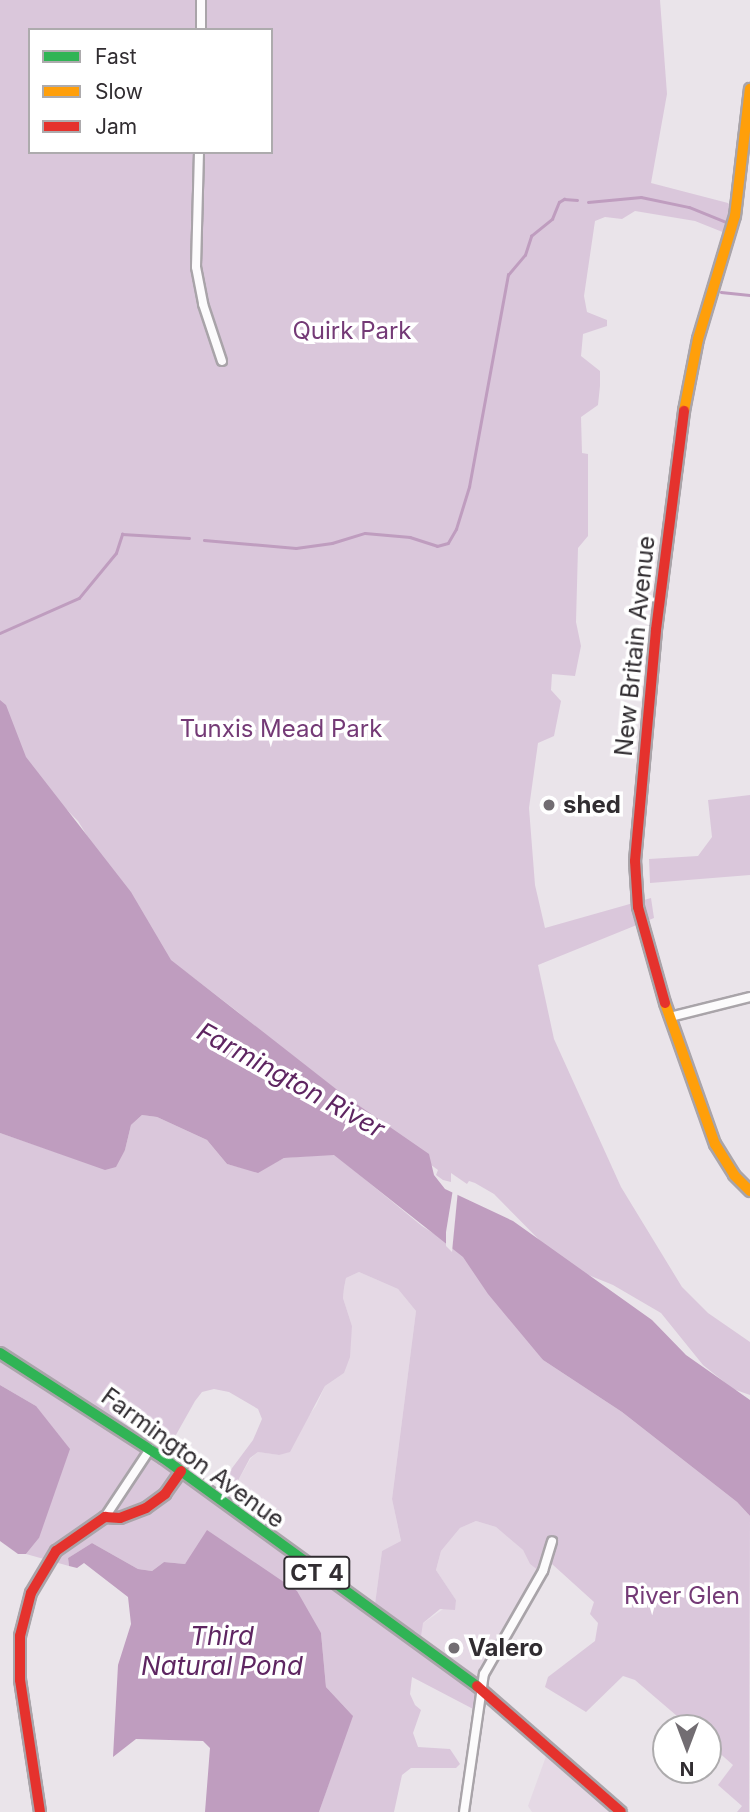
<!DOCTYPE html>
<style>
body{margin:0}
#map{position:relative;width:750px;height:1812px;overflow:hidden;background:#eae4ea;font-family:Inter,sans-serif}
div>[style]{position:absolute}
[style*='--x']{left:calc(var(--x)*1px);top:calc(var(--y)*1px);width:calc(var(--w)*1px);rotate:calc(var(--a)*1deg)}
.built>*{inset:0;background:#e5d9e5}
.green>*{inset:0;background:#dac7db}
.water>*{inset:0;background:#bf9dbf}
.pier>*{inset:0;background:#eae4ea}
.stream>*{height:2.5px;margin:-1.25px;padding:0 1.25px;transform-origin:1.25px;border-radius:1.25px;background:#bf9dbf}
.roads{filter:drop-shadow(2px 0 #a9a4a9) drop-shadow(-2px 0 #a9a4a9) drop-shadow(0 2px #a9a4a9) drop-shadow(0 -2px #a9a4a9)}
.street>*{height:8px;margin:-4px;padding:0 4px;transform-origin:4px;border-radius:4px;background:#fcfbfc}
.fast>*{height:10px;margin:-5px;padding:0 5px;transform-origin:5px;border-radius:5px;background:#30b455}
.slow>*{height:10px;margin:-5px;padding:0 5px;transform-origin:5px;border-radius:5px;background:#ff9f0a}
.jam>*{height:10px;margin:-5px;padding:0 5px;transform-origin:5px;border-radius:5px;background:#e5322d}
.dots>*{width:19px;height:19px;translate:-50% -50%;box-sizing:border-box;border:4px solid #fff;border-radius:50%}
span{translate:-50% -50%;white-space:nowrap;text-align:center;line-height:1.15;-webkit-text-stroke:7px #fff;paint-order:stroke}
.shield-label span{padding:2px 5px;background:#fff;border:2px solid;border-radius:5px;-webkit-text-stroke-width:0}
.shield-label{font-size:23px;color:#312d31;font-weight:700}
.park-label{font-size:24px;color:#743a76}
.street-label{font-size:24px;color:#312d31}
.poi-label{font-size:24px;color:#312d31;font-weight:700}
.left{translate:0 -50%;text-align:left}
.water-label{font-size:26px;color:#5e2561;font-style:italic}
.legend{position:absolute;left:28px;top:28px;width:245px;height:126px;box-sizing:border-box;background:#fff;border:2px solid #adabad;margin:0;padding:9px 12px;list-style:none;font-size:21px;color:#312d31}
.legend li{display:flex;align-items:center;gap:14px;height:35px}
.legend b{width:35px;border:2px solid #adabad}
.north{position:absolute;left:652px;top:1714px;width:70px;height:70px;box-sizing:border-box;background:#fff;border:2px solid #adabad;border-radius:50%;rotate:180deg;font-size:19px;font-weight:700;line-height:28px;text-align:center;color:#312d31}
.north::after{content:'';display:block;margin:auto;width:24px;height:32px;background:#726d72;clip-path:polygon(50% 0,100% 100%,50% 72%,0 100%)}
</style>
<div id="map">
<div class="built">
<div style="clip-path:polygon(359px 1272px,398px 1289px,416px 1311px,392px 1499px,401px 1542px,382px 1551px,375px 1604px,229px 1496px,251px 1458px,258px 1452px,279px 1455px,316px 1406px,325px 1386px,344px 1373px,352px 1326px,343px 1298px,344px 1288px,346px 1278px)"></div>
<div style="clip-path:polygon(476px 1521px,496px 1527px,523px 1550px,530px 1564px,544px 1575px,480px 1688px,394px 1629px,422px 1624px,456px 1600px,436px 1570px,441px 1551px,460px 1528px)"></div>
<div style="clip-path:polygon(549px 1748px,621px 1812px,532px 1812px,528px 1806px)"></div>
</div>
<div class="green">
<div style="clip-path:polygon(evenodd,0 0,660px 0,667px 94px,651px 183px,728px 203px,736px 214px,730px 235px,695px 221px,635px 211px,622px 219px,605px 217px,595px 221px,584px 296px,587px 312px,607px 320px,607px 326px,583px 334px,581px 356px,600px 371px,600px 386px,598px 405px,581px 417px,582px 453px,588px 454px,588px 536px,578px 548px,576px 622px,581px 646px,575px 676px,552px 674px,551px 690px,561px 701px,554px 736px,538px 743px,529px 808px,535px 885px,545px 928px,651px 898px,654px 918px,538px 965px,554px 1039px,621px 1187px,682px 1287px,708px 1313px,750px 1342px,750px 1395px,733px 1389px,703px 1365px,661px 1313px,613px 1285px,564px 1265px,494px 1194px,475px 1183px,469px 1181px,467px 1184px,451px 1173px,451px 1182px,443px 1180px,436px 1175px,438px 1170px,355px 1110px,238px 1012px,186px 972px,168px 968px,78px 821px,34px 777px,0 701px,0 0,30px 30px,271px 30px,271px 152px,30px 152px,30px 30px)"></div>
<div style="clip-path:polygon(750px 795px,750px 875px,650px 883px,649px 859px,698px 856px,712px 837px,708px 800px)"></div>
<div style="clip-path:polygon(evenodd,142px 1115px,157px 1117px,207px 1140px,227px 1164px,258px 1172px,284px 1158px,334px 1154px,422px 1226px,439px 1237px,457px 1236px,543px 1360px,622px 1412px,737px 1502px,750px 1516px,749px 1812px,737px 1812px,742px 1806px,718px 1785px,733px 1765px,708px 1743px,708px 1728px,691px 1728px,635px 1680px,623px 1676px,586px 1712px,545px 1687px,548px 1677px,595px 1641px,598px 1623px,590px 1614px,594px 1602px,552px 1564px,544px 1575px,530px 1564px,523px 1550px,496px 1527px,476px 1521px,460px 1528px,441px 1551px,436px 1570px,456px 1600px,455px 1610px,440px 1609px,423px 1623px,421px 1636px,415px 1631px,396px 1629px,480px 1688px,477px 1711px,412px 1677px,410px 1694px,415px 1705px,421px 1710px,413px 1733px,418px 1747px,450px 1749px,460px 1764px,456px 1768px,411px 1768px,402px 1775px,394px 1812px,319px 1812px,352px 1715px,326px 1687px,321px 1633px,198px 1547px,185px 1564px,164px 1562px,152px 1571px,138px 1569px,92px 1543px,68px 1558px,69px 1566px,26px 1554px,39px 1538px,36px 1406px,0 1385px,0 1133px,105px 1169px,125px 1150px,131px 1125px,142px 1115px,359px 1272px,398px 1289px,416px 1311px,392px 1499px,401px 1541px,382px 1551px,375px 1604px,395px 1618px,394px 1628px,225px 1505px,250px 1458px,258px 1452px,279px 1455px,290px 1452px,325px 1386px,344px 1373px,350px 1357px,352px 1326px,343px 1298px,344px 1288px,346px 1278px,359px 1272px,142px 1115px,214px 1389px,229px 1392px,258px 1409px,262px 1419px,253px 1440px,212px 1495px,163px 1458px,195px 1401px,202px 1392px,214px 1389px)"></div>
</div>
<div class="water">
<div style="clip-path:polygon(0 700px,6px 705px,26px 757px,131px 892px,171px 960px,345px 1096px,429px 1154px,434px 1175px,445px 1189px,513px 1221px,652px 1320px,686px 1355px,750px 1400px,750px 1516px,737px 1502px,622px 1412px,543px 1360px,488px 1294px,463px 1257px,334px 1155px,284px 1158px,258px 1173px,227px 1164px,207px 1140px,157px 1117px,142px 1115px,131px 1125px,125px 1150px,116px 1167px,105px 1170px,0 1133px)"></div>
<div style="clip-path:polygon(0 1385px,36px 1406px,70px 1449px,39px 1538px,26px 1554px,18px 1554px,0 1541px)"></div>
<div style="clip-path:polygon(207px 1530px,297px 1591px,321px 1633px,326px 1687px,353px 1716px,319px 1812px,205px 1812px,210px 1748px,203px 1741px,136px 1739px,113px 1757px,118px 1665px,131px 1624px,128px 1597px,84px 1563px,77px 1568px,69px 1566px,68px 1558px,92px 1543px,138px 1569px,152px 1571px,164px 1562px,185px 1564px)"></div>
</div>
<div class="pier">
<div style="clip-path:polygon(453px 1189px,458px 1190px,452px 1252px,446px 1246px,446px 1232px)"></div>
</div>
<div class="stream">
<div style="--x:588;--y:202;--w:53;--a:-5.4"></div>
<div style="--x:641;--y:197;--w:49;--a:11.8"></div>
<div style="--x:689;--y:207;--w:40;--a:22"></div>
<div style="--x:721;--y:292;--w:29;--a:6"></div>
<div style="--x:204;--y:540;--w:92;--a:5"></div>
<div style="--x:296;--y:548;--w:36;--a:-8"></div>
<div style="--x:332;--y:543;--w:34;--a:-17"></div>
<div style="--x:365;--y:533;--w:45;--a:5.1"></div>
<div style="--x:410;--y:537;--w:28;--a:18"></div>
<div style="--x:437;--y:546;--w:11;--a:-15"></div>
<div style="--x:448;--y:543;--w:16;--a:-60"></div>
<div style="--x:456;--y:529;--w:44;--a:-72.8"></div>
<div style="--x:469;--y:487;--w:216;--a:-79.6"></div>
<div style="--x:508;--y:275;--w:26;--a:-50"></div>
<div style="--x:525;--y:255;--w:20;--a:-72"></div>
<div style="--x:531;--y:236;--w:27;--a:-39"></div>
<div style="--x:552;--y:219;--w:18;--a:-68"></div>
<div style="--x:559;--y:202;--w:6;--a:-31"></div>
<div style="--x:564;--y:199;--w:13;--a:4"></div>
<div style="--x:0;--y:633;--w:86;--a:-23.9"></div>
<div style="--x:79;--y:598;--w:58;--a:-50.6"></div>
<div style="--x:116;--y:553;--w:20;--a:-72"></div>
<div style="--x:122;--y:534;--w:67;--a:3.4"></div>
</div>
<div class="roads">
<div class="street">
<div style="--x:201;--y:30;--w:30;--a:-90"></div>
<div style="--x:199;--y:152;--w:115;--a:91.5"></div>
<div style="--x:196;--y:267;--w:38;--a:79"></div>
<div style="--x:203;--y:304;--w:60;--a:71.6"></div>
<div style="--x:670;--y:1017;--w:82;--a:-14"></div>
<div style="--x:105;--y:1517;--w:82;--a:-56.5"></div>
<div style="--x:464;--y:1812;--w:139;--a:-81.8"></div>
<div style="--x:484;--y:1674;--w:119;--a:-60.2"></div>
<div style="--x:543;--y:1571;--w:31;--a:-73"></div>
</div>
<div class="fast">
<div style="--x:0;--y:1353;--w:194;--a:32.8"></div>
<div style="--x:163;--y:1458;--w:388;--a:36"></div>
</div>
<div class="slow">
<div style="--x:684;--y:411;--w:73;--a:-79"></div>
<div style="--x:698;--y:339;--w:128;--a:-73.3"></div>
<div style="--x:735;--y:216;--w:128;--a:-83.3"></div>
<div style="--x:665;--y:1003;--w:150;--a:70.5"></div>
<div style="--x:715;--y:1144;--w:36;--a:58"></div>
<div style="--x:734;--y:1175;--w:23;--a:45"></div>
</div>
<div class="jam">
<div style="--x:665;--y:1003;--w:100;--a:-105.7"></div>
<div style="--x:638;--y:907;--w:46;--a:-93.7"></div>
<div style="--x:635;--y:861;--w:232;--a:-84.8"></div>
<div style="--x:656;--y:630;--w:221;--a:-82.7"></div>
<div style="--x:477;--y:1686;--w:191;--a:41.2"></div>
<div style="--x:40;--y:1812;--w:134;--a:-98.6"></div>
<div style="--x:20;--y:1680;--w:44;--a:-90"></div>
<div style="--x:20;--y:1636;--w:44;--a:-75.7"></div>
<div style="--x:31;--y:1593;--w:49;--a:-59.2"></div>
<div style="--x:56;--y:1551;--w:60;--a:-34.8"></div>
<div style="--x:105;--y:1517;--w:15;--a:4"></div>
<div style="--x:120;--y:1518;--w:28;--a:-21"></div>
<div style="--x:146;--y:1508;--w:24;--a:-36"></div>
<div style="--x:165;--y:1494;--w:28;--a:-55"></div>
</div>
</div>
<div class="dots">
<div style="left:549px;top:805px;background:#726d72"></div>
<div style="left:454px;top:1648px;background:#726d72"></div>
</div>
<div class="shield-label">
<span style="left:317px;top:1573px">CT 4</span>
</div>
<div class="park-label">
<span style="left:352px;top:331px">Quirk Park</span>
<span style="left:281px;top:729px">Tunxis Mead Park</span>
<span style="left:682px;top:1596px">River Glen</span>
</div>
<div class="street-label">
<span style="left:635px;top:646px;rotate:-84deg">New Britain Avenue</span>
<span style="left:193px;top:1458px;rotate:36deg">Farmington Avenue</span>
</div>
<div class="poi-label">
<span class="left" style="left:563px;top:805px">shed</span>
<span class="left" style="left:468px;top:1648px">Valero</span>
</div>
<div class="water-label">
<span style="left:291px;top:1080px;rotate:29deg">Farmington River</span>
<span style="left:222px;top:1651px">Third<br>Natural Pond</span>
</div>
<ul class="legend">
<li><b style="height:9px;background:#30b455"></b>Fast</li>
<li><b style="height:9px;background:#ff9f0a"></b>Slow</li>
<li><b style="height:9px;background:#e5322d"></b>Jam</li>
</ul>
<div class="north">N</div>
</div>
